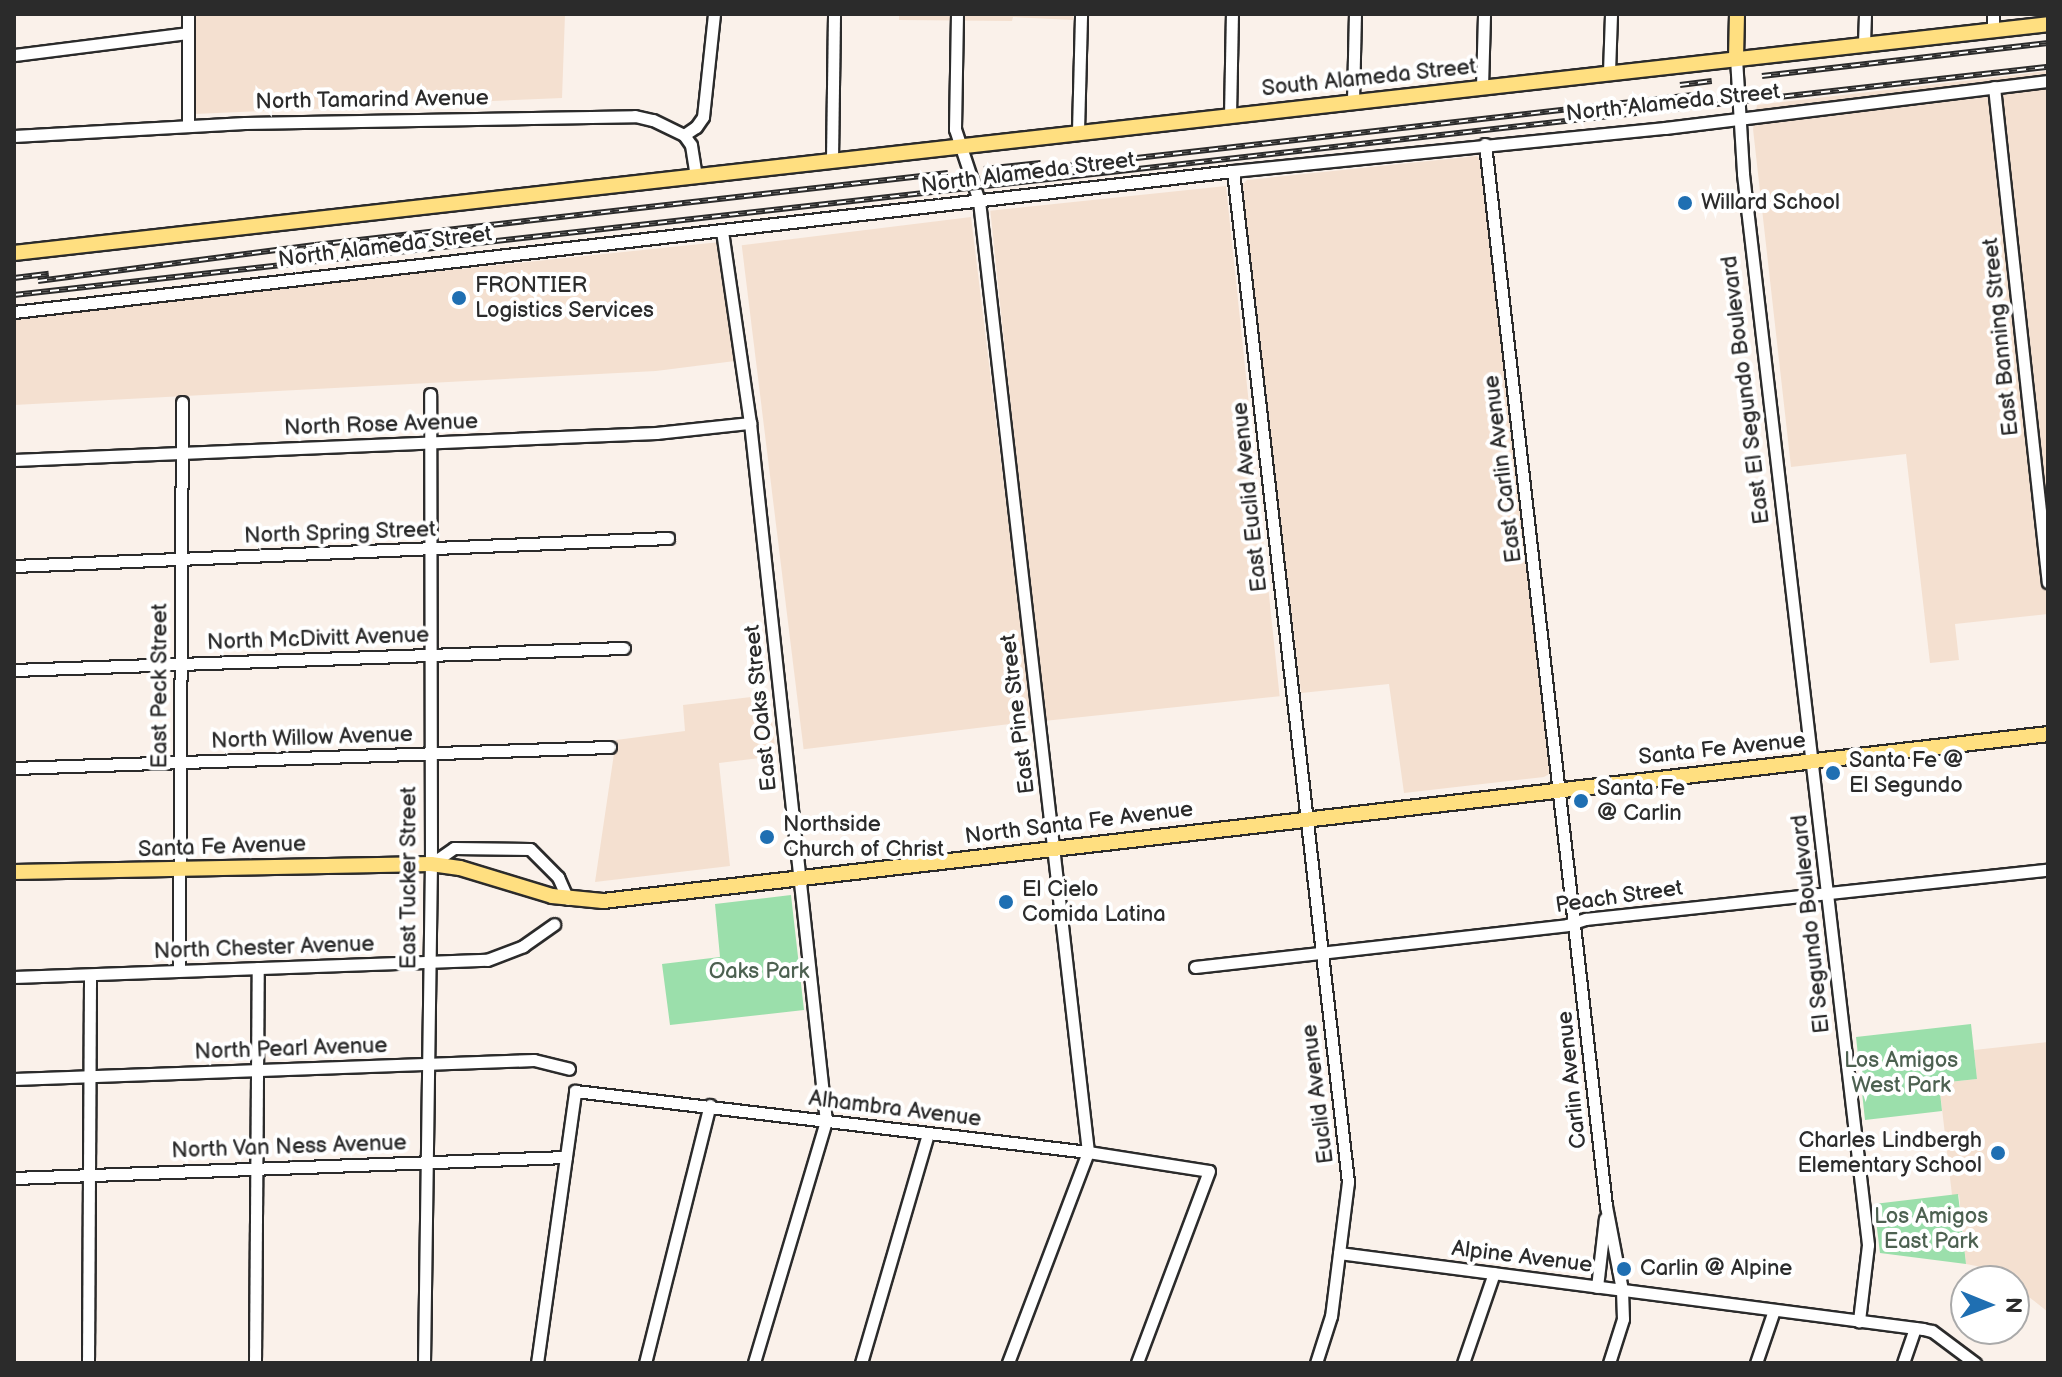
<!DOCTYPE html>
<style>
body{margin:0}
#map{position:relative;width:2062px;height:1377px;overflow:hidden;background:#faf1ea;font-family:"Balsamiq Sans",sans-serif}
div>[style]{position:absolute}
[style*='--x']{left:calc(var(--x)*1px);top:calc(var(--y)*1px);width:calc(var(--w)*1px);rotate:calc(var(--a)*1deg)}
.built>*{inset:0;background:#f4e0d0;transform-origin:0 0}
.green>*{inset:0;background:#9bdfab}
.roads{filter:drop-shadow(2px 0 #2b2b2b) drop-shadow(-2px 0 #2b2b2b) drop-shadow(0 2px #2b2b2b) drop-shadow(0 -2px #2b2b2b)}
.minor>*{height:11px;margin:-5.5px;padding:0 5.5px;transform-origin:5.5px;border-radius:5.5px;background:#fff}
.major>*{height:14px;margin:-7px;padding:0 7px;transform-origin:7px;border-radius:7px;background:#ffdf80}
.rail>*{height:6px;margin-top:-3px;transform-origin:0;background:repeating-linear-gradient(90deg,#fff 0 9px,#2b2b2b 0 18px);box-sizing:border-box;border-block:2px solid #2b2b2b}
.dots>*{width:22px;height:22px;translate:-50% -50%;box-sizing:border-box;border:4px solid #fff;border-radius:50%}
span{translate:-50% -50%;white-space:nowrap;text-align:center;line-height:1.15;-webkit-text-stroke:8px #fff;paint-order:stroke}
.street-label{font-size:22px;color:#2b2b2b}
.poi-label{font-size:22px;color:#2b2b2b}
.left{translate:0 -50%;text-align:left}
.right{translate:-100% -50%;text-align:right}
.park-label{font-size:22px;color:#4d6151}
.frame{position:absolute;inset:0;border:16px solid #2b2b2b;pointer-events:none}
.north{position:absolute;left:1950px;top:1265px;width:80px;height:80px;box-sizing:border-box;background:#fff;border:2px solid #aaa;border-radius:50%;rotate:91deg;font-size:22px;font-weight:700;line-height:32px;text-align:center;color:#2b2b2b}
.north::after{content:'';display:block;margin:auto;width:28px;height:36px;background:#1f6fb2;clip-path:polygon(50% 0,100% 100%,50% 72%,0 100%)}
</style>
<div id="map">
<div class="built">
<div style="clip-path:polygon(195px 14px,565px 14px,562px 98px,195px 114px)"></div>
<div style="clip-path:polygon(899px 14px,1073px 14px,1073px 20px,1013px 17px,1012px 21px,899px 20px)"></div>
<div style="clip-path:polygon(2048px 71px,2048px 614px,1955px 624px,1959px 660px,1930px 663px,1906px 454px,1791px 467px,1753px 129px,1757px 105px)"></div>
<div style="clip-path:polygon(1477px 156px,1482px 161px,1551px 773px,1544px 777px,1404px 793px,1389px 684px,1301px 693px,1241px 186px,1247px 180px)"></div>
<div style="left:1226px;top:186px;width:513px;height:237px;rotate:84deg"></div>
<div style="left:971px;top:217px;width:508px;height:231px;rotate:83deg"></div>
<div style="clip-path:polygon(720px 242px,735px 361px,656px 371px,14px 405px,15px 315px)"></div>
<div style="clip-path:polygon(769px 695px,776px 756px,719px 763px,730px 866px,595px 882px,616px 740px,685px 731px,683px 705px)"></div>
<div style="clip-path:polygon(2048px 1042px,2048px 1312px,2014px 1285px,2014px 1281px,1992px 1269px,1966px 1264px,1959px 1195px,1952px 1195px,1939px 1083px,1977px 1079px,1974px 1050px)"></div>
</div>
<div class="green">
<div style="clip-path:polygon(791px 895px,804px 1010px,670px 1025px,662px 964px,720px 957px,715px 904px)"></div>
<div style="clip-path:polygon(1971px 1024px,1977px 1079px,1939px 1083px,1942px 1111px,1865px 1120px,1856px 1037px)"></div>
<div style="clip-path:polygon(1958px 1194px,1966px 1264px,1880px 1253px,1874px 1204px)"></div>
</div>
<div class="roads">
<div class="minor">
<div style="--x:957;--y:14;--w:115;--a:91"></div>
<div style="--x:955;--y:129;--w:76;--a:71.6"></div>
<div style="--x:979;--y:201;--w:957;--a:83.46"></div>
<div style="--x:1088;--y:1152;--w:226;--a:110.8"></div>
<div style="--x:1993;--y:30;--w:16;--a:-90"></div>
<div style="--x:1864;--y:43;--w:29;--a:-88"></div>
<div style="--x:14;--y:55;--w:175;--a:-7.2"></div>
<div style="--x:1736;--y:58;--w:116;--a:86.5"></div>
<div style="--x:1743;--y:174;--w:1078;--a:83.34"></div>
<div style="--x:1868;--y:1245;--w:77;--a:96.8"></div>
<div style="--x:1609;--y:72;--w:58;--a:-88"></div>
<div style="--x:1482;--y:87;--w:73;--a:-88.4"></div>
<div style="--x:1994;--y:87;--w:498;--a:83.8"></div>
<div style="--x:1353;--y:101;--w:87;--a:-88.7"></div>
<div style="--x:1230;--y:116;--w:102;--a:-88.9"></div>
<div style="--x:188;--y:126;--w:112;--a:-90"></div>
<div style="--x:1078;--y:131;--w:117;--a:-88.5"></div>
<div style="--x:684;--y:135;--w:14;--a:-34"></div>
<div style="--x:696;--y:127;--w:12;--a:-55"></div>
<div style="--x:703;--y:117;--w:104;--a:-83.9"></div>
<div style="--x:14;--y:136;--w:231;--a:-3.2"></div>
<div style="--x:245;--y:123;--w:390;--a:-1"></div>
<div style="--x:635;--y:116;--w:18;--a:13"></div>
<div style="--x:653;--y:120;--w:34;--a:26"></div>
<div style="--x:684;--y:135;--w:12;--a:55"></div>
<div style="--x:691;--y:145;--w:31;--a:81"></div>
<div style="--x:1485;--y:144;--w:1069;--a:83.5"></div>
<div style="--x:1606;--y:1206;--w:86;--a:79.2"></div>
<div style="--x:1622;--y:1290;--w:29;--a:88"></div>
<div style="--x:1623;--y:1319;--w:46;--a:107.7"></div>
<div style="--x:832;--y:159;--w:145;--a:-89.2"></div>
<div style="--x:1233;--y:171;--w:1018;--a:83.51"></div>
<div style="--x:1348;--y:1182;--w:135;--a:97.2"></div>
<div style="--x:1331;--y:1316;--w:49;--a:107.7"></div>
<div style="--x:722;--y:231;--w:194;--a:81.7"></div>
<div style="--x:750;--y:423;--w:702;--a:83.79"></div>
<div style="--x:826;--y:1121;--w:252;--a:106.6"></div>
<div style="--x:14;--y:312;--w:1227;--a:-6.6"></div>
<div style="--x:1233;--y:171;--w:434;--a:-5.7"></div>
<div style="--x:1665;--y:128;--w:386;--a:-7"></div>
<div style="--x:14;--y:460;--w:643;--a:-2.41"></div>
<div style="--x:656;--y:433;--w:95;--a:-6.1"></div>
<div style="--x:14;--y:566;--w:655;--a:-2.45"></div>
<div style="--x:14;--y:670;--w:610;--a:-2.07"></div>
<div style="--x:14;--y:768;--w:596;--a:-2.02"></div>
<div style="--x:431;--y:864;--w:28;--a:-35"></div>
<div style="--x:454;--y:848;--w:76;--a:0.8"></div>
<div style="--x:530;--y:849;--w:40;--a:45"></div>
<div style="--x:558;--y:877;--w:24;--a:66"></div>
<div style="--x:1195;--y:967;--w:374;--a:-6.4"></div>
<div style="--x:1567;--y:925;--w:20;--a:-18"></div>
<div style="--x:1586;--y:919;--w:465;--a:-6.1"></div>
<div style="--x:179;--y:969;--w:567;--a:-89.7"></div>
<div style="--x:14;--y:977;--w:473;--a:-2.1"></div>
<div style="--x:487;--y:960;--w:39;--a:-21"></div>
<div style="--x:523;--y:946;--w:38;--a:-35"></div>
<div style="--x:14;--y:1079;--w:520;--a:-2.09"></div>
<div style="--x:534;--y:1060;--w:36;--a:14"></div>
<div style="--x:14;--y:1178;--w:552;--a:-2.18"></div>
<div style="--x:1339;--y:1253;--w:589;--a:7.41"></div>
<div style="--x:1923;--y:1329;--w:9;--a:13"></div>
<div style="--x:1932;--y:1331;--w:54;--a:36.7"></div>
<div style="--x:1597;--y:1287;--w:69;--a:-83.4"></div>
<div style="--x:88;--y:1363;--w:388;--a:-89.7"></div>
<div style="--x:255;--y:1363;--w:395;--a:-89.6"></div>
<div style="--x:424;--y:1363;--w:499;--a:-89.2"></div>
<div style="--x:431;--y:864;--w:470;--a:-90.1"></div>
<div style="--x:537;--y:1363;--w:275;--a:-82"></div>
<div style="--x:575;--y:1091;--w:517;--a:6.78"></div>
<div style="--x:1088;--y:1152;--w:122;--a:8.9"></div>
<div style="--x:1209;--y:1171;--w:205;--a:110.6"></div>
<div style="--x:645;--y:1363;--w:266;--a:-75.9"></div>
<div style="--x:861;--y:1363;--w:239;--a:-73.7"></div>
<div style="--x:1463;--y:1363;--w:95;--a:-71"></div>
<div style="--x:1756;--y:1363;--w:56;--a:-71.2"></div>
<div style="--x:1903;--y:1363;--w:37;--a:-71"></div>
</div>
<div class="major">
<div style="--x:1736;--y:58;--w:44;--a:-88.7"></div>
<div style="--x:14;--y:253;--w:2047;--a:-6.42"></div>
<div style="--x:14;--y:872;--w:417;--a:-1.1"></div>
<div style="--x:431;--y:864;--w:29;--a:8"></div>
<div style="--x:460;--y:868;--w:96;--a:16.9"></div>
<div style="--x:552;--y:896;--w:51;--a:5.6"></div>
<div style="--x:603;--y:901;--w:1455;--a:-6.59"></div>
</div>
</div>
<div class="rail">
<div style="--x:1762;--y:76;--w:288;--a:-6.6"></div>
<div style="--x:1680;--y:85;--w:32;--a:-7"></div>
<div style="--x:984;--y:169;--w:57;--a:-6"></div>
<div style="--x:1030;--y:170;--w:676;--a:-6.45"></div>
<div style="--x:14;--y:278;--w:35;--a:-7"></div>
<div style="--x:38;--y:281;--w:279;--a:-7.4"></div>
<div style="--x:315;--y:245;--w:637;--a:-6.49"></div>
<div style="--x:14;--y:295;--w:2047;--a:-6.4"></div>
</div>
<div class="dots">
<div style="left:1685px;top:203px;background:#1f6fb2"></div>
<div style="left:459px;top:298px;background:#1f6fb2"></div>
<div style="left:1833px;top:773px;background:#1f6fb2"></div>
<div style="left:1581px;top:801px;background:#1f6fb2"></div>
<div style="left:767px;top:837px;background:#1f6fb2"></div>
<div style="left:1006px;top:902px;background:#1f6fb2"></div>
<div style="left:1998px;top:1153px;background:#1f6fb2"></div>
<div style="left:1624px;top:1269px;background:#1f6fb2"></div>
</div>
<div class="street-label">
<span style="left:1369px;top:78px;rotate:-6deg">South Alameda Street</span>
<span style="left:372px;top:100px;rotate:-1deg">North Tamarind Avenue</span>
<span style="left:1673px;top:103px;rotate:-6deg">North Alameda Street</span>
<span style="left:1028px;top:173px;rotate:-7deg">North Alameda Street</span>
<span style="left:385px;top:247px;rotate:-7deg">North Alameda Street</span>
<span style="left:2001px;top:337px;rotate:-96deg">East Banning Street</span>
<span style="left:1746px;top:390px;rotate:-97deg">East El Segundo Boulevard</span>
<span style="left:381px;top:425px;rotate:-2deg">North Rose Avenue</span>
<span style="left:1503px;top:469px;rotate:-97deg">East Carlin Avenue</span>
<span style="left:1250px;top:497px;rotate:-96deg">East Euclid Avenue</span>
<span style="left:340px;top:533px;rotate:-2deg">North Spring Street</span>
<span style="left:318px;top:639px;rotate:-2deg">North McDivitt Avenue</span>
<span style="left:160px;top:686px;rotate:-90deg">East Peck Street</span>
<span style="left:761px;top:708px;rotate:-96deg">East Oaks Street</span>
<span style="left:1018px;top:714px;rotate:-97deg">East Pine Street</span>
<span style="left:312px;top:738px;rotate:-2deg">North Willow Avenue</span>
<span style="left:1722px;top:749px;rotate:-6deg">Santa Fe Avenue</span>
<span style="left:1079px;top:823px;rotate:-7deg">North Santa Fe Avenue</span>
<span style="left:222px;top:847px;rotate:-2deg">Santa Fe Avenue</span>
<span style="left:409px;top:878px;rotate:-90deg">East Tucker Street</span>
<span style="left:1619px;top:897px;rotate:-8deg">Peach Street</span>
<span style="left:1811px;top:924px;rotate:-96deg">El Segundo Boulevard</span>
<span style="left:264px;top:948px;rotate:-2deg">North Chester Avenue</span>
<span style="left:291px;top:1049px;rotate:-2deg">North Pearl Avenue</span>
<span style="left:1572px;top:1080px;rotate:-96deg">Carlin Avenue</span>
<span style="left:1318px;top:1094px;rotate:-97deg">Euclid Avenue</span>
<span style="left:895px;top:1109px;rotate:7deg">Alhambra Avenue</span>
<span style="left:289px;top:1147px;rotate:-2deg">North Van Ness Avenue</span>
<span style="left:1522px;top:1257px;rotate:7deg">Alpine Avenue</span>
</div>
<div class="poi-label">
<span class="left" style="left:1701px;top:203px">Willard School</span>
<span class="left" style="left:475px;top:298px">FRONTIER<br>Logistics Services</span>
<span class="left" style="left:1849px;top:773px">Santa Fe @<br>El Segundo</span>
<span class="left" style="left:1597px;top:801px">Santa Fe<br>@ Carlin</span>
<span class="left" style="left:783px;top:837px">Northside<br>Church of Christ</span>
<span class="left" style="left:1022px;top:902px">El Cielo<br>Comida Latina</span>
<span class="right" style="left:1982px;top:1153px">Charles Lindbergh<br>Elementary School</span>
<span class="left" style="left:1640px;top:1269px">Carlin @ Alpine</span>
</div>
<div class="park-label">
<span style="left:759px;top:972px">Oaks Park</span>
<span style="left:1901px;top:1073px">Los Amigos<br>West Park</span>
<span style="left:1931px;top:1229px">Los Amigos<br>East Park</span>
</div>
<div class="frame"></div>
<div class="north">N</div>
</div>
